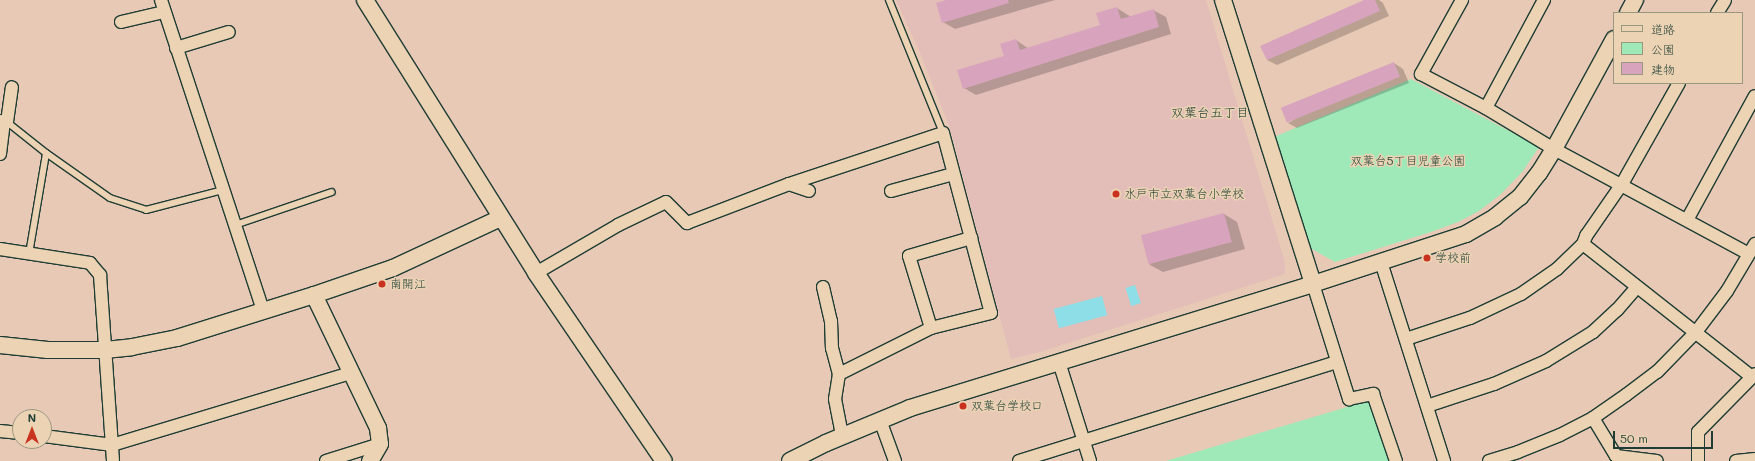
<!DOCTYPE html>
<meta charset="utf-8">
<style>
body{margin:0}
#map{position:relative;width:1755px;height:461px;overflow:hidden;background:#e8c9b6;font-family:Mali,"Klee One",sans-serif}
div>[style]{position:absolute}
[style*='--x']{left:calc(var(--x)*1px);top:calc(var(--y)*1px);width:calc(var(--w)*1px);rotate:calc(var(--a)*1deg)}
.built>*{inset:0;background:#e3beb8}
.green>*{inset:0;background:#9fe9b9}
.water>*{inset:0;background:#8ddee6;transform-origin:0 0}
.shadow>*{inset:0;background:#0003}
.building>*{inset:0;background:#d8a3bc;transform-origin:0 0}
.roads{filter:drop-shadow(1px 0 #1f3d34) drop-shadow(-1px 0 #1f3d34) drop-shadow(0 1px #1f3d34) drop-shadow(0 -1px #1f3d34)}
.lane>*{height:6px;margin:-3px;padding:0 3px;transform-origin:3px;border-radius:3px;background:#ecd3b4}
.street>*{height:12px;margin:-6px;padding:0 6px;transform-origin:6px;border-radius:6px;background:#ecd3b4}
.secondary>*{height:16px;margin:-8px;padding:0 8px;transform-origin:8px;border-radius:8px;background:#ecd3b4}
.dots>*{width:11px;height:11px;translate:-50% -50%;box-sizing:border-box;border:2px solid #ecd3b4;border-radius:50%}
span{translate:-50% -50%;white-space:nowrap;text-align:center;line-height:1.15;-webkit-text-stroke:3px #ecd3b4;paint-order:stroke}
.park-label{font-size:12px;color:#25463b}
.poi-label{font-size:12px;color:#1f3d34}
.left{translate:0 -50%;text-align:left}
.neighbourhood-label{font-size:13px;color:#1f3d34}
.legend{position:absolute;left:1613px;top:12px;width:130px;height:72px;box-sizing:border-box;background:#ecd3b4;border:1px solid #9a9781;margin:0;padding:5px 7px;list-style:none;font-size:12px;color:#1f3d34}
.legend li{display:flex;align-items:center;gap:8px;height:20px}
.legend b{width:20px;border:1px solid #9a9781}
.north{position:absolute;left:12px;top:409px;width:40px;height:40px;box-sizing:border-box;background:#ecd3b4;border:1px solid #9a9781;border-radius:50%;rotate:0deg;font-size:11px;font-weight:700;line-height:16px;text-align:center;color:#1f3d34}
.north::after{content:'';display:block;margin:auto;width:14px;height:18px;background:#c8321e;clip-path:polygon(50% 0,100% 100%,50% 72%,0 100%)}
.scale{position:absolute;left:1613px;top:431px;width:100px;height:18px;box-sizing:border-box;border:2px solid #1f3d34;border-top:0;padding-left:5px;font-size:12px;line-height:14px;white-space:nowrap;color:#1f3d34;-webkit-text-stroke:3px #ecd3b4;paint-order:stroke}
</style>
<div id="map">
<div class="built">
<div style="clip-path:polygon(896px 0,1206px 0,1284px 259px,1285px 274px,1040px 352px,1011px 359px,950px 128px,920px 53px)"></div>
</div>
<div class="green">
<div style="clip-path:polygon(1411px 79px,1539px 147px,1523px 171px,1501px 194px,1479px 211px,1458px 222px,1431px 232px,1335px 262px,1310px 248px,1274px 137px)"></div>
<div style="clip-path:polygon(1367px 401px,1371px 403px,1391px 461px,1166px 461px)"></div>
</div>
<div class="water">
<div style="left:1135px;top:285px;width:19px;height:10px;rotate:72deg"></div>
<div style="left:1102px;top:296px;width:20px;height:50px;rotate:75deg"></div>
</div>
<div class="shadow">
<div style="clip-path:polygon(949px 0,1055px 0,955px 29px,943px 22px)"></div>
<div style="clip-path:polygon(1366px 0,1379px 0,1383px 3px,1389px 16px,1277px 65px,1267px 60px)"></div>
<div style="clip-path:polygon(1117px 8px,1131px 17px,1153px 10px,1166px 17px,1171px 34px,976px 95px,964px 88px,1005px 56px,1016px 40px,1029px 49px,1101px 26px)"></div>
<div style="clip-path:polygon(1394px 63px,1403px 69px,1409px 83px,1297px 128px,1288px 123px)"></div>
<div style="clip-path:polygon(1224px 214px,1237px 222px,1245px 249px,1163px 272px,1150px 265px,1142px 238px)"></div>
</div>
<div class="building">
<div style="clip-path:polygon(946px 0,1008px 0,1009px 3px,942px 23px,936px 3px)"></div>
<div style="clip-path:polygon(1364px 0,1375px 0,1380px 11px,1267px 60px,1260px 46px)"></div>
<div style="clip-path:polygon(1117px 7px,1121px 19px,1154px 9px,1159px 27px,963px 89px,957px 70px,1004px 56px,1000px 44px,1016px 39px,1020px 50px,1100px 25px,1096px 13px)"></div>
<div style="left:1394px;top:62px;width:16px;height:122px;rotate:68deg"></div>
<div style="left:1224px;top:213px;width:30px;height:86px;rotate:75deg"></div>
</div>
<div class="roads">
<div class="lane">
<div style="--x:889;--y:0;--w:144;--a:67.9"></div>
<div style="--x:7;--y:122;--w:50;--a:38.5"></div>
<div style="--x:46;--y:153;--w:78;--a:35.1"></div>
<div style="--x:110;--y:198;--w:38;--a:18"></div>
<div style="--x:146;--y:210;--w:80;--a:-14.6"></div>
<div style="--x:235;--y:225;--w:102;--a:-18.8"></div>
<div style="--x:29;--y:254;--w:102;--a:-80.4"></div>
</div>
<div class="street">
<div style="--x:161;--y:0;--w:327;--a:71.8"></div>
<div style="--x:1462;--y:0;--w:85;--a:119"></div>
<div style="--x:1421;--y:74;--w:73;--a:27.6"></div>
<div style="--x:1486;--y:108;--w:79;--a:31.1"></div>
<div style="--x:1554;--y:149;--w:221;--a:28.3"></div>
<div style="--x:1717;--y:13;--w:15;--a:-58"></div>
<div style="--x:121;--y:22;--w:44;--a:-13.1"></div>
<div style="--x:176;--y:48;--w:55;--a:-16.8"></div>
<div style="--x:1486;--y:108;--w:123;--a:-61.8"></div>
<div style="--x:0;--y:121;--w:7;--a:8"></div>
<div style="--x:7;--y:122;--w:35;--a:-82"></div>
<div style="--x:0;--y:154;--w:33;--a:-83"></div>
<div style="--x:789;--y:184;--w:162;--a:-18.3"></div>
<div style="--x:943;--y:133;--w:186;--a:75.1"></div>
<div style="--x:991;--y:313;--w:62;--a:166"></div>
<div style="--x:931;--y:328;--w:103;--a:153.4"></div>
<div style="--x:839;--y:374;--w:25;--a:99"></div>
<div style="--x:835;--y:399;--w:38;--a:79"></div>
<div style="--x:891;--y:191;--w:64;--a:-15.3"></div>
<div style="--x:1687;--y:220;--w:141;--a:-61.3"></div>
<div style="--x:1583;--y:244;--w:215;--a:38.2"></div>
<div style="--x:0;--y:249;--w:91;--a:8.8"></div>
<div style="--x:90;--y:263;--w:16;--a:50"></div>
<div style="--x:100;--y:275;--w:186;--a:86"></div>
<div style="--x:1381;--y:262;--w:209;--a:72.4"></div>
<div style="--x:536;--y:273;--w:95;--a:-30.3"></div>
<div style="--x:618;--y:225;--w:53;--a:-25.6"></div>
<div style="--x:666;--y:202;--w:30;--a:45"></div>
<div style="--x:687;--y:223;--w:109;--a:-20.9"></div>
<div style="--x:789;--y:184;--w:21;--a:19"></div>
<div style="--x:1313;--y:284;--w:121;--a:72.6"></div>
<div style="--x:1349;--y:399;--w:25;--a:-12"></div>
<div style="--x:1373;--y:394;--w:71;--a:71.1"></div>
<div style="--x:823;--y:287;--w:35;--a:77"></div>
<div style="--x:831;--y:321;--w:27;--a:88"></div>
<div style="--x:832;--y:348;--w:27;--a:75"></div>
<div style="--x:931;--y:328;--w:75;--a:-107"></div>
<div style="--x:909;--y:256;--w:65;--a:-16.2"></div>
<div style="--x:1406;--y:339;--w:67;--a:-18.2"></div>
<div style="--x:1470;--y:318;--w:56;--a:-25.2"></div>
<div style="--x:1521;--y:294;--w:44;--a:-34.8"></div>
<div style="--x:1557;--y:269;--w:36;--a:-44"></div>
<div style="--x:1583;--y:244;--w:9;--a:-69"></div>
<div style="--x:1586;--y:236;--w:63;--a:-55.3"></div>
<div style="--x:1622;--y:184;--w:116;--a:-60.6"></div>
<div style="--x:1059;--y:362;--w:104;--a:72.6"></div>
<div style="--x:1427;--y:406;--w:71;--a:-18.2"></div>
<div style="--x:1494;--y:384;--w:57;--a:-23.9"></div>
<div style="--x:1546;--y:361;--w:55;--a:-31.7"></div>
<div style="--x:1593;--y:332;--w:33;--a:-43"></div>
<div style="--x:1617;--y:310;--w:30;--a:-49"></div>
<div style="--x:1593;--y:418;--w:44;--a:58.8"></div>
<div style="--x:1616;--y:456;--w:41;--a:7"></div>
<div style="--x:880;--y:420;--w:44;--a:69.9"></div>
<div style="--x:0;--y:431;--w:20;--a:6"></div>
<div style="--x:44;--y:436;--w:69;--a:7.5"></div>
<div style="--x:112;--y:445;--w:250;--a:-16.8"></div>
<div style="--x:326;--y:461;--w:57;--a:-17.5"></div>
<div style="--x:1019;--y:461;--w:332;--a:-17.3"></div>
<div style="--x:1489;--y:461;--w:30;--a:-17"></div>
<div style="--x:1518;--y:452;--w:45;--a:-22"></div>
<div style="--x:1560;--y:435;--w:37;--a:-27"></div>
<div style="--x:1593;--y:418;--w:40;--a:-34.9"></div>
<div style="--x:1626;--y:395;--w:39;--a:-37"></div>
<div style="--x:1657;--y:372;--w:56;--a:-45.7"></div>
<div style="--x:1696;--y:332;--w:51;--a:-52.9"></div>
<div style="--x:1727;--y:291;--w:55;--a:-59.2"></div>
<div style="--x:1698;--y:461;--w:29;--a:-90"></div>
<div style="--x:1698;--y:432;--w:81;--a:-45.5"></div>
<div style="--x:1736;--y:461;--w:19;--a:-6"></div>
</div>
<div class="secondary">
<div style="--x:365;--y:0;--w:322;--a:57.9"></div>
<div style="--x:536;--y:273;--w:227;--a:55.8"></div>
<div style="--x:1223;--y:0;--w:298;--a:72.4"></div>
<div style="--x:1628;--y:13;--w:15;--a:-62"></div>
<div style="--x:314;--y:295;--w:148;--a:64.3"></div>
<div style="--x:378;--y:428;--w:16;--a:83"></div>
<div style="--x:380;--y:444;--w:20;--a:120"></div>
<div style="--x:0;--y:345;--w:48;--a:5.9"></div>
<div style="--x:48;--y:350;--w:57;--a:0"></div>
<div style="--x:105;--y:350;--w:27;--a:-6"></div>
<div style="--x:132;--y:347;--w:46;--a:-11.3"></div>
<div style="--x:177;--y:338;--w:144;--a:-17.4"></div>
<div style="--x:314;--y:295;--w:83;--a:-18.9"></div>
<div style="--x:393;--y:268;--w:118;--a:-25"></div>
<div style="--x:790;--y:461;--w:40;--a:-26.6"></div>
<div style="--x:826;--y:443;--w:91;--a:-22.6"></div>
<div style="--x:910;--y:408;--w:422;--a:-17.1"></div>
<div style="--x:1313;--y:284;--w:161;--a:-18.1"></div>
<div style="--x:1466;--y:234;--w:34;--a:-30"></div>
<div style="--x:1495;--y:217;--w:32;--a:-39"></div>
<div style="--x:1520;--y:197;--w:31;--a:-52"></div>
<div style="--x:1539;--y:173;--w:28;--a:-58"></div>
<div style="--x:1554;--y:149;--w:125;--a:-61.4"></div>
</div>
</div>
<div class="dots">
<div style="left:1116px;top:194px;background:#c8321e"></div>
<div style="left:1427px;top:258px;background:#c8321e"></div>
<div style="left:382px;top:284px;background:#c8321e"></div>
<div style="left:963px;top:406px;background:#c8321e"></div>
</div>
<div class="park-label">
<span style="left:1408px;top:161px">双葉台5丁目児童公園</span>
</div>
<div class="poi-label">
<span class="left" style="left:1124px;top:194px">水戸市立双葉台小学校</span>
<span class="left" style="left:1435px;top:258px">学校前</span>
<span class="left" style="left:390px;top:284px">南開江</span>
<span class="left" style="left:971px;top:406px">双葉台学校口</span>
</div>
<div class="neighbourhood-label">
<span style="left:1210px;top:112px">双葉台五丁目</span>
</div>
<ul class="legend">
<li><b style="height:5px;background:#ecd3b4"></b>道路</li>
<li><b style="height:11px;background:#9fe9b9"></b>公園</li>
<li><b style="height:11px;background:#d8a3bc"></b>建物</li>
</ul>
<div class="north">N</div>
<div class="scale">50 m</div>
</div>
